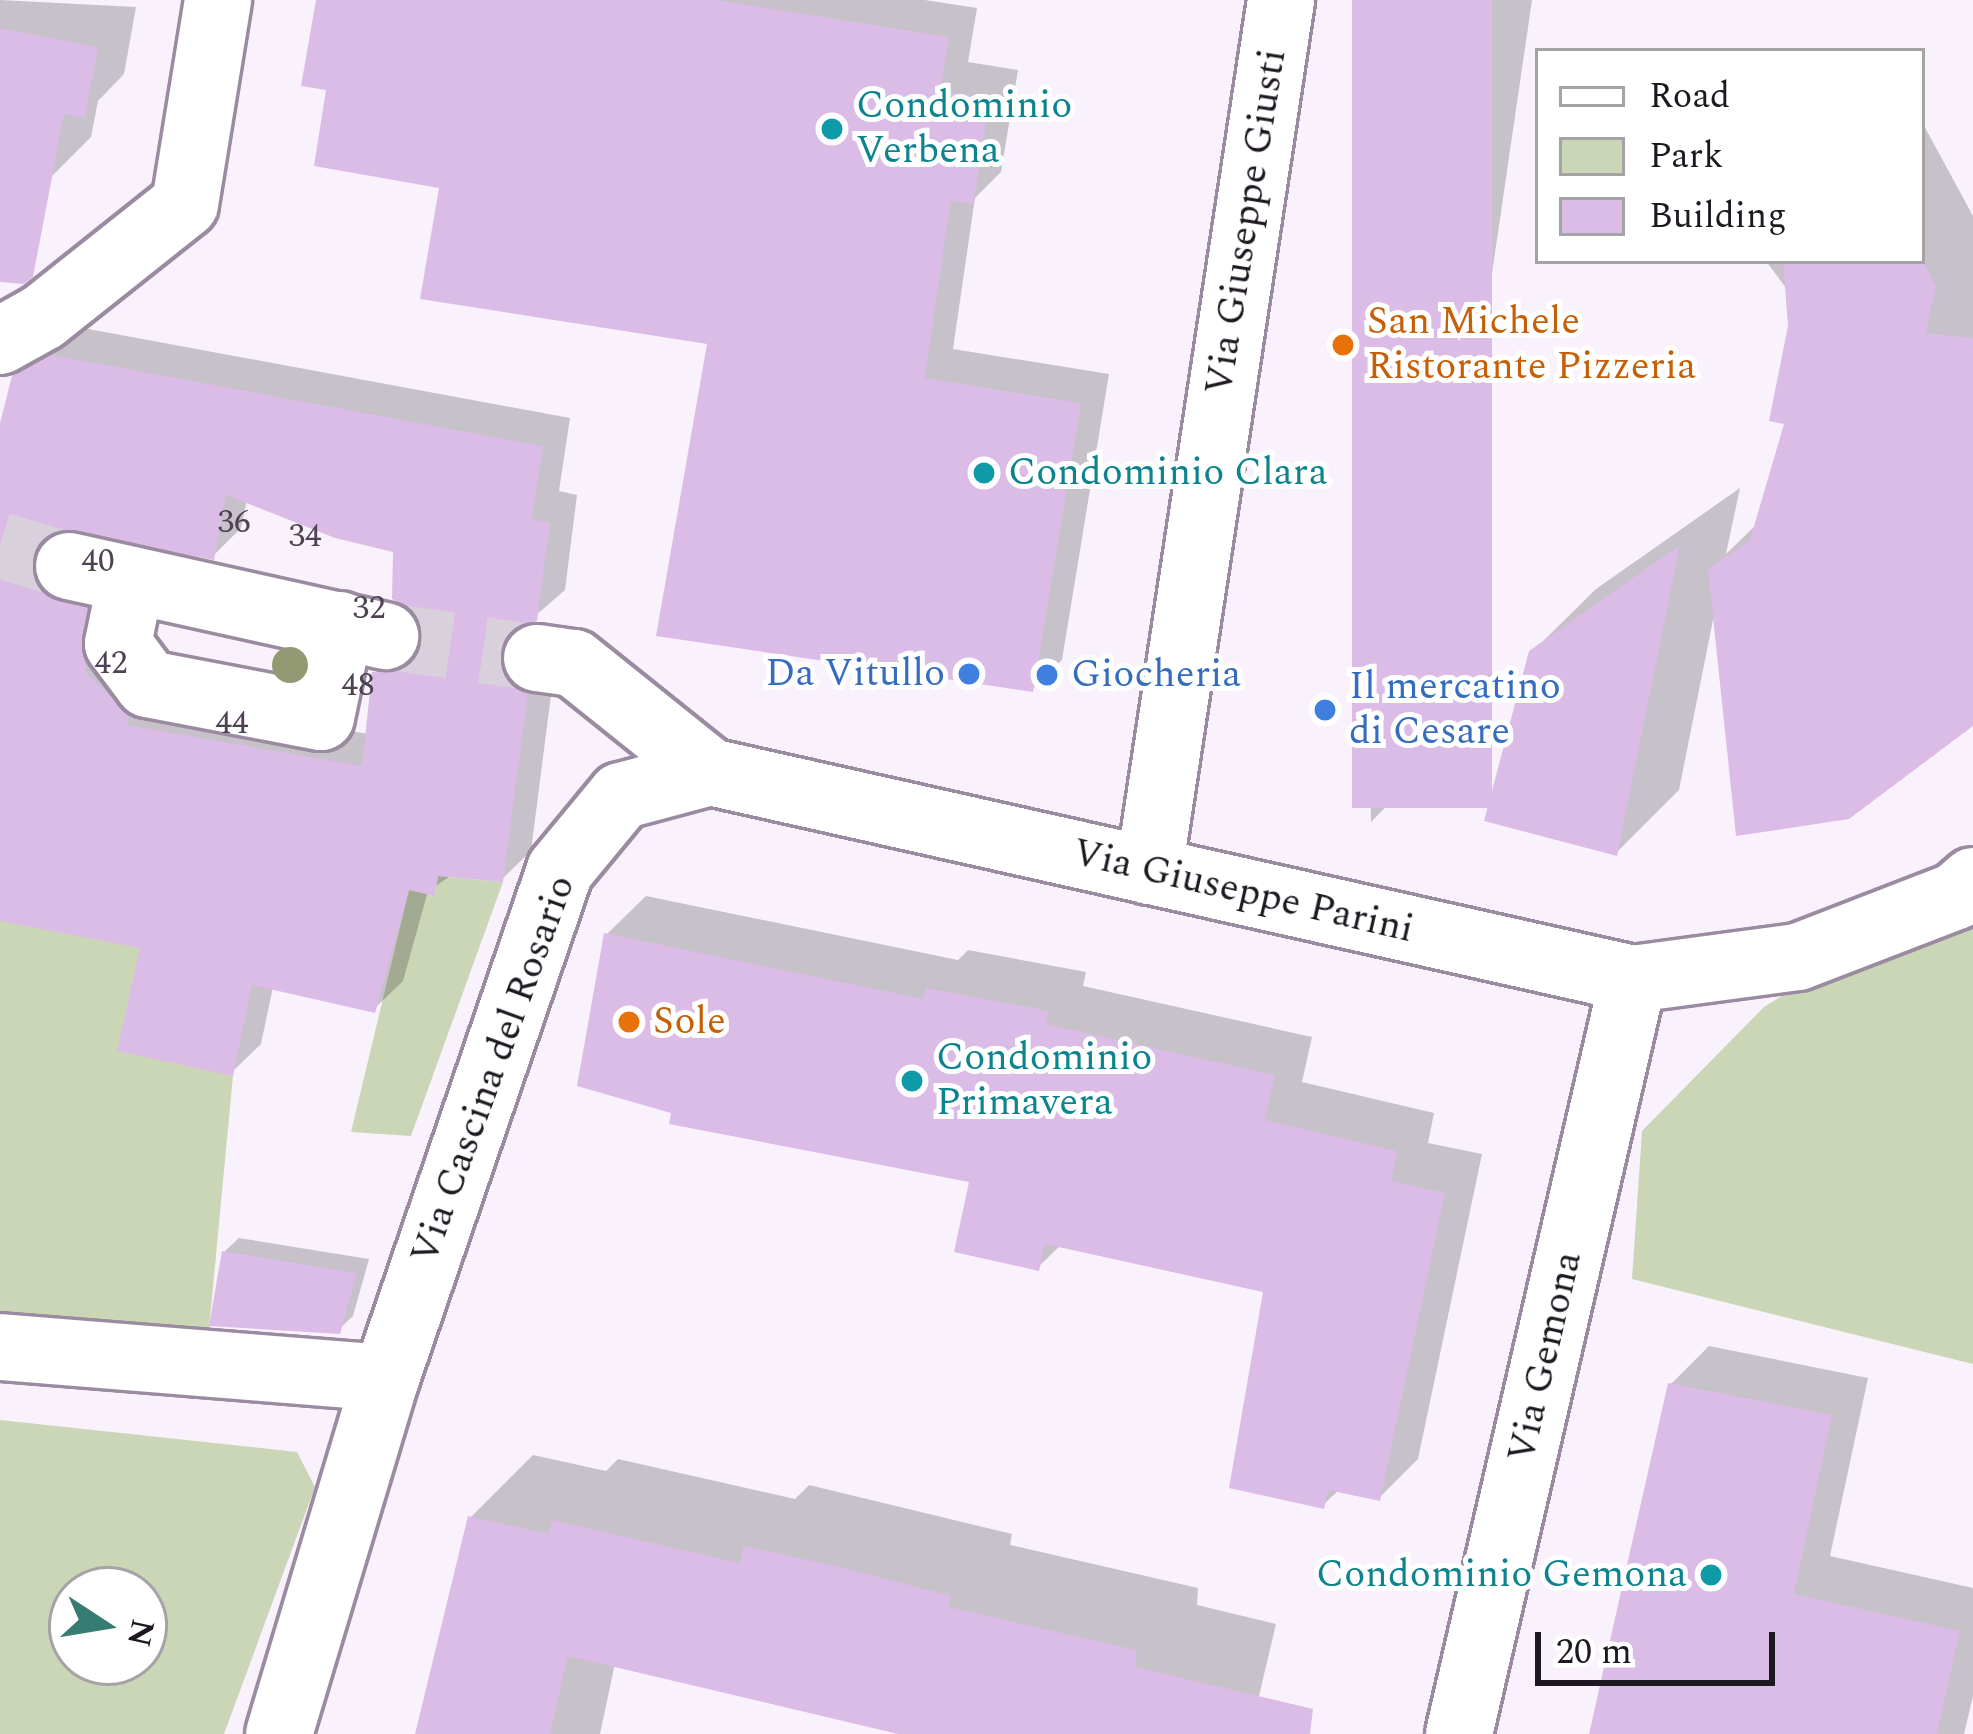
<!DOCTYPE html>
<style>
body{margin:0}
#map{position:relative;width:1973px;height:1734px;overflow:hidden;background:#f9f2fc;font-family:Spectral,serif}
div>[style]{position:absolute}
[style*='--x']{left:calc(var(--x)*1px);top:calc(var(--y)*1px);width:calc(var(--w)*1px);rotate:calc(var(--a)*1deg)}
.green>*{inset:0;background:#cbd6b7}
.shadow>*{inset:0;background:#0003}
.building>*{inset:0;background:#dbbce7;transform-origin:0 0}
.minor-tunnel>*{height:66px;margin-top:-33px;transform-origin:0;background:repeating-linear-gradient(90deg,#d8d1db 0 66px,transparent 0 99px)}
.roads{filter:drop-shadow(3px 0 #9b8ba1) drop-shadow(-3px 0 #9b8ba1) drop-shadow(0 3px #9b8ba1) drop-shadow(0 -3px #9b8ba1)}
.minor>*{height:66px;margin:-33px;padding:0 33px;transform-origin:33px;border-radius:33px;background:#fff}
.trees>*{width:36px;height:36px;margin:-18px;border-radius:50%;background:#939a73}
.dots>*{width:33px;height:33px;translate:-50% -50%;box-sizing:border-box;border:6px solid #fff;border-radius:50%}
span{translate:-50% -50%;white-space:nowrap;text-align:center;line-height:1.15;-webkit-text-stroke:10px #fff;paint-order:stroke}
.number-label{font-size:33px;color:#4d4152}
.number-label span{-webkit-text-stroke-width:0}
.culture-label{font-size:39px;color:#0d838f}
.left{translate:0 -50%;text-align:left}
.right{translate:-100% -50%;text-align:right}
.street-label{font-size:39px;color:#1e1821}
.food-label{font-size:39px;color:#c56008}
.shop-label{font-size:39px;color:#366cbe}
.legend{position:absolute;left:1535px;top:48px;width:390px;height:216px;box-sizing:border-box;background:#fff;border:3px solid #a5a3a6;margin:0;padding:15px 21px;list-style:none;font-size:36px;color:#1e1821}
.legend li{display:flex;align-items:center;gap:24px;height:60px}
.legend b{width:60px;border:3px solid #a5a3a6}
.north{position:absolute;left:48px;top:1566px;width:120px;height:120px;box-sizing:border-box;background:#fff;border:3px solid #a5a3a6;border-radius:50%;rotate:102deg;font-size:33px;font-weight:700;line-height:48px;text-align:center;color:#1e1821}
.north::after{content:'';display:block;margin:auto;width:42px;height:54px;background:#367c73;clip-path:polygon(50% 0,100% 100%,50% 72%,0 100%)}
.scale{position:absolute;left:1535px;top:1632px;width:240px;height:54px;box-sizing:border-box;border:6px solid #1e1821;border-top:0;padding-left:15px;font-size:36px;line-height:42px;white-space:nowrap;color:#1e1821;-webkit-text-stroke:9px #fff;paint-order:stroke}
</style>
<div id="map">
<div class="green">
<div style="clip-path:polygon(0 814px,77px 831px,233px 1076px,209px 1329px,0 1313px)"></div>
<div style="clip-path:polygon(438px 876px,503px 882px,411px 1136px,351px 1132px,409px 890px,435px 895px)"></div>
<div style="clip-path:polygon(1973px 878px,1973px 1364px,1632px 1279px,1642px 1131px,1764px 1007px)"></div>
<div style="clip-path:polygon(evenodd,0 1420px,297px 1452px,315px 1487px,224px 1734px,0 1734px,0 1420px,144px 1590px,144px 1662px,72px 1662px,72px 1590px,144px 1590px)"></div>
</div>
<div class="shadow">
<div style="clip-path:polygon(0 0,136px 7px,124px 74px,98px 101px,91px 137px,50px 178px,0 168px)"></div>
<div style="clip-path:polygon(319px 0,925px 0,977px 8px,968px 62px,1018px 70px,1001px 172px,975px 198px,953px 349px,1109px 374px,1062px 660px,1032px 689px,711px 342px,443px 185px,329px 88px)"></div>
<div style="clip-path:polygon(1359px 0,1532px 0,1419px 773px,1371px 822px)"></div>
<div style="clip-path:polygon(1922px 122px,1973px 216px,1973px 722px,1714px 615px,1679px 790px,1617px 852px,1532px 652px,1596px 589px,1740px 488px,1726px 554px,1758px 523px,1788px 422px,1791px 326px,1789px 292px,1766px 261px,1922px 261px)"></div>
<div style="clip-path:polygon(evenodd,83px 328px,570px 418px,559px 491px,577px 495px,565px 590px,527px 623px,531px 644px,555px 664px,531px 851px,502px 879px,452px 875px,428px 891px,403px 981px,374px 1009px,273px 987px,261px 1044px,232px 1072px,144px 946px,0 917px,0 428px,14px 377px,44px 348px,83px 328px,247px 500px,396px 549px,425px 644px,404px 644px,375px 673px,368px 734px,154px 697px,61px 549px,65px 528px,213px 556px,241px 528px,247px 500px)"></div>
<div style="clip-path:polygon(646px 896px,958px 960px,968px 950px,1086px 972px,1083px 986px,1312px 1037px,1302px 1082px,1434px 1113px,1428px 1143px,1482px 1154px,1418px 1459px,1379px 1498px,1339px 1490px,1323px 1505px,1266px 1289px,1061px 1245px,1038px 1267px,972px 1179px,675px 1111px,607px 934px)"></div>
<div style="clip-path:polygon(239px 1238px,369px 1259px,353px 1316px,338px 1330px,224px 1252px)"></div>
<div style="clip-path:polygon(1709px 1346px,1868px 1378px,1830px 1556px,1973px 1588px,1973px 1696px,1964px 1734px,1592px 1734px,1671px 1384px)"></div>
<div style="clip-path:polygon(533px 1455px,606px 1471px,618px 1459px,795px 1499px,809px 1485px,1012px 1534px,1010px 1545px,1198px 1588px,1197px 1605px,1276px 1624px,1250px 1734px,914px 1734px,615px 1663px,600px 1734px,418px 1734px,470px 1518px)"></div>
</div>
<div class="building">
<div style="clip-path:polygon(316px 0,717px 0,949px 37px,940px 91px,990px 99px,973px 204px,951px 200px,925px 378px,1081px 403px,1033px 692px,656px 636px,707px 344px,420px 299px,439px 188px,314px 166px,326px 90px,301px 86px)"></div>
<div style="left:1352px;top:0;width:140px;height:808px"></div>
<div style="clip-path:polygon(0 28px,98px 47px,85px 118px,64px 114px,33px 277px,24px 284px,0 282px)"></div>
<div style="clip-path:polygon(1783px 261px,1923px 261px,1936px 287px,1926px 333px,1973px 338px,1973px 726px,1849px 819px,1736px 836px,1708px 569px,1750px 540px,1784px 424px,1769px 421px,1788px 326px)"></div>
<div style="clip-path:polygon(evenodd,52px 355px,543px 446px,532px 519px,550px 523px,537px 621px,508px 634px,500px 654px,503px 673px,528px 694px,503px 882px,438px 876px,435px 896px,409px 890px,375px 1013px,252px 985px,233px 1076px,117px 1051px,140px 948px,0 921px,0 423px,12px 376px,52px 355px,226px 495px,335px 538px,393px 552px,392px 599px,411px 609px,422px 643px,397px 671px,372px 672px,362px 766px,127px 725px,129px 714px,86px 673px,87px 608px,45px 594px,34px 578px,41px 542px,59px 530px,214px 560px,226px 495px)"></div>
<div style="clip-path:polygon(1680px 545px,1617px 856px,1484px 821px,1529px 651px)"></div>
<div style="clip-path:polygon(604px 933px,923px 999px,926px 988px,1049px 1011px,1046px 1024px,1275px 1075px,1265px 1120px,1397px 1151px,1391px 1181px,1445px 1193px,1380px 1501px,1328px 1490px,1324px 1509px,1229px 1488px,1263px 1292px,1045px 1244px,1039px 1271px,954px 1252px,969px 1182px,669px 1124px,671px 1113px,577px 1086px)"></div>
<div style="clip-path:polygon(222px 1251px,357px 1273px,340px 1334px,209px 1326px)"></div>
<div style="clip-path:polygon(1668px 1383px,1832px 1415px,1794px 1594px,1960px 1631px,1937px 1734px,1589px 1734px)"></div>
<div style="clip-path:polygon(468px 1516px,549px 1534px,552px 1520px,740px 1563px,743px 1546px,836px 1566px,951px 1596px,949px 1607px,1136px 1650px,1136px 1667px,1313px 1709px,1310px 1734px,898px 1734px,568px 1656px,550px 1734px,415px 1734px)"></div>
</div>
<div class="minor-tunnel">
<div style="--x:0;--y:545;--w:72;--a:16.9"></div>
<div style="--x:385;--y:636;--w:154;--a:8.2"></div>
</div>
<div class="roads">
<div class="minor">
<div style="--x:0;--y:341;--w:49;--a:-29.2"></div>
<div style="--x:43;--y:317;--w:181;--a:-38.5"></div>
<div style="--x:185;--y:204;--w:207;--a:-80.8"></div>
<div style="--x:69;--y:566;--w:324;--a:12.5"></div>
<div style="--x:131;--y:580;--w:65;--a:101.5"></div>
<div style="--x:118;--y:644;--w:50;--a:53.1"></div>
<div style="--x:148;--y:684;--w:176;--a:10.8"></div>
<div style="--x:321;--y:717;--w:94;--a:-78.3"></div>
<div style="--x:537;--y:658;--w:37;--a:8"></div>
<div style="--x:574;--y:663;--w:174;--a:38.7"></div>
<div style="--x:710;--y:772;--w:946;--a:12.64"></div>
<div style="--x:1633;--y:979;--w:166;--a:-7.6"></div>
<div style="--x:1798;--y:957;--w:169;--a:-21.1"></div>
<div style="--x:1956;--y:896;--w:23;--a:-41"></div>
<div style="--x:1149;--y:871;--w:881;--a:-81.38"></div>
<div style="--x:0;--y:1347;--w:387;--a:4.6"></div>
<div style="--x:279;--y:1734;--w:372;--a:-73.3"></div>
<div style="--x:386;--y:1378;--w:537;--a:-71.09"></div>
<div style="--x:560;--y:870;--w:96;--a:-50.5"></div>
<div style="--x:621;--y:796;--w:92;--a:-15.1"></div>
<div style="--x:1459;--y:1734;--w:775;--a:-77.02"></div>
</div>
</div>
<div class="trees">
<div style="left:290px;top:665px"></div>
</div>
<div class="dots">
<div style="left:832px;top:129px;background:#0f9aa8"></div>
<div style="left:1343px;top:345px;background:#e8710a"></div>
<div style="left:984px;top:473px;background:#0f9aa8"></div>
<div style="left:969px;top:674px;background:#3f7fe0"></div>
<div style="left:1047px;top:675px;background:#3f7fe0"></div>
<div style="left:1325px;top:710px;background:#3f7fe0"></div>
<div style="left:629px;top:1022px;background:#e8710a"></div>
<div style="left:912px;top:1081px;background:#0f9aa8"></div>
<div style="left:1711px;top:1575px;background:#0f9aa8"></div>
</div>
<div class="number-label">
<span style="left:234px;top:523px">36</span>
<span style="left:305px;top:537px">34</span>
<span style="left:98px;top:562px">40</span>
<span style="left:369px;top:609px">32</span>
<span style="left:111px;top:664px">42</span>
<span style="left:358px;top:686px">48</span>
<span style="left:232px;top:724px">44</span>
</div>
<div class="culture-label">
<span class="left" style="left:856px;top:129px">Condominio<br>Verbena</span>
<span class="left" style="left:1008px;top:473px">Condominio Clara</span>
<span class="left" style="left:936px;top:1081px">Condominio<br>Primavera</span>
<span class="right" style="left:1687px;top:1575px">Condominio Gemona</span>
</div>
<div class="street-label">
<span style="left:1247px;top:222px;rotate:-81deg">Via Giuseppe Giusti</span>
<span style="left:1243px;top:892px;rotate:13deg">Via Giuseppe Parini</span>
<span style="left:494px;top:1070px;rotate:-70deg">Via Cascina del Rosario</span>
<span style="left:1546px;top:1357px;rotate:-77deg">Via Gemona</span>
</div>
<div class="food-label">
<span class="left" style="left:1367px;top:345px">San Michele<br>Ristorante Pizzeria</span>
<span class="left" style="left:653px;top:1022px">Sole</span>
</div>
<div class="shop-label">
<span class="right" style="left:945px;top:674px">Da Vitullo</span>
<span class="left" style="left:1071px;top:675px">Giocheria</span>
<span class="left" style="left:1349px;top:710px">Il mercatino<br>di Cesare</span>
</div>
<ul class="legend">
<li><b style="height:15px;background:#fff"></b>Road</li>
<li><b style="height:33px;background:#cbd6b7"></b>Park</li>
<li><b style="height:33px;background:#dbbce7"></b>Building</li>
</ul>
<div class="north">N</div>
<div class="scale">20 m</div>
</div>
